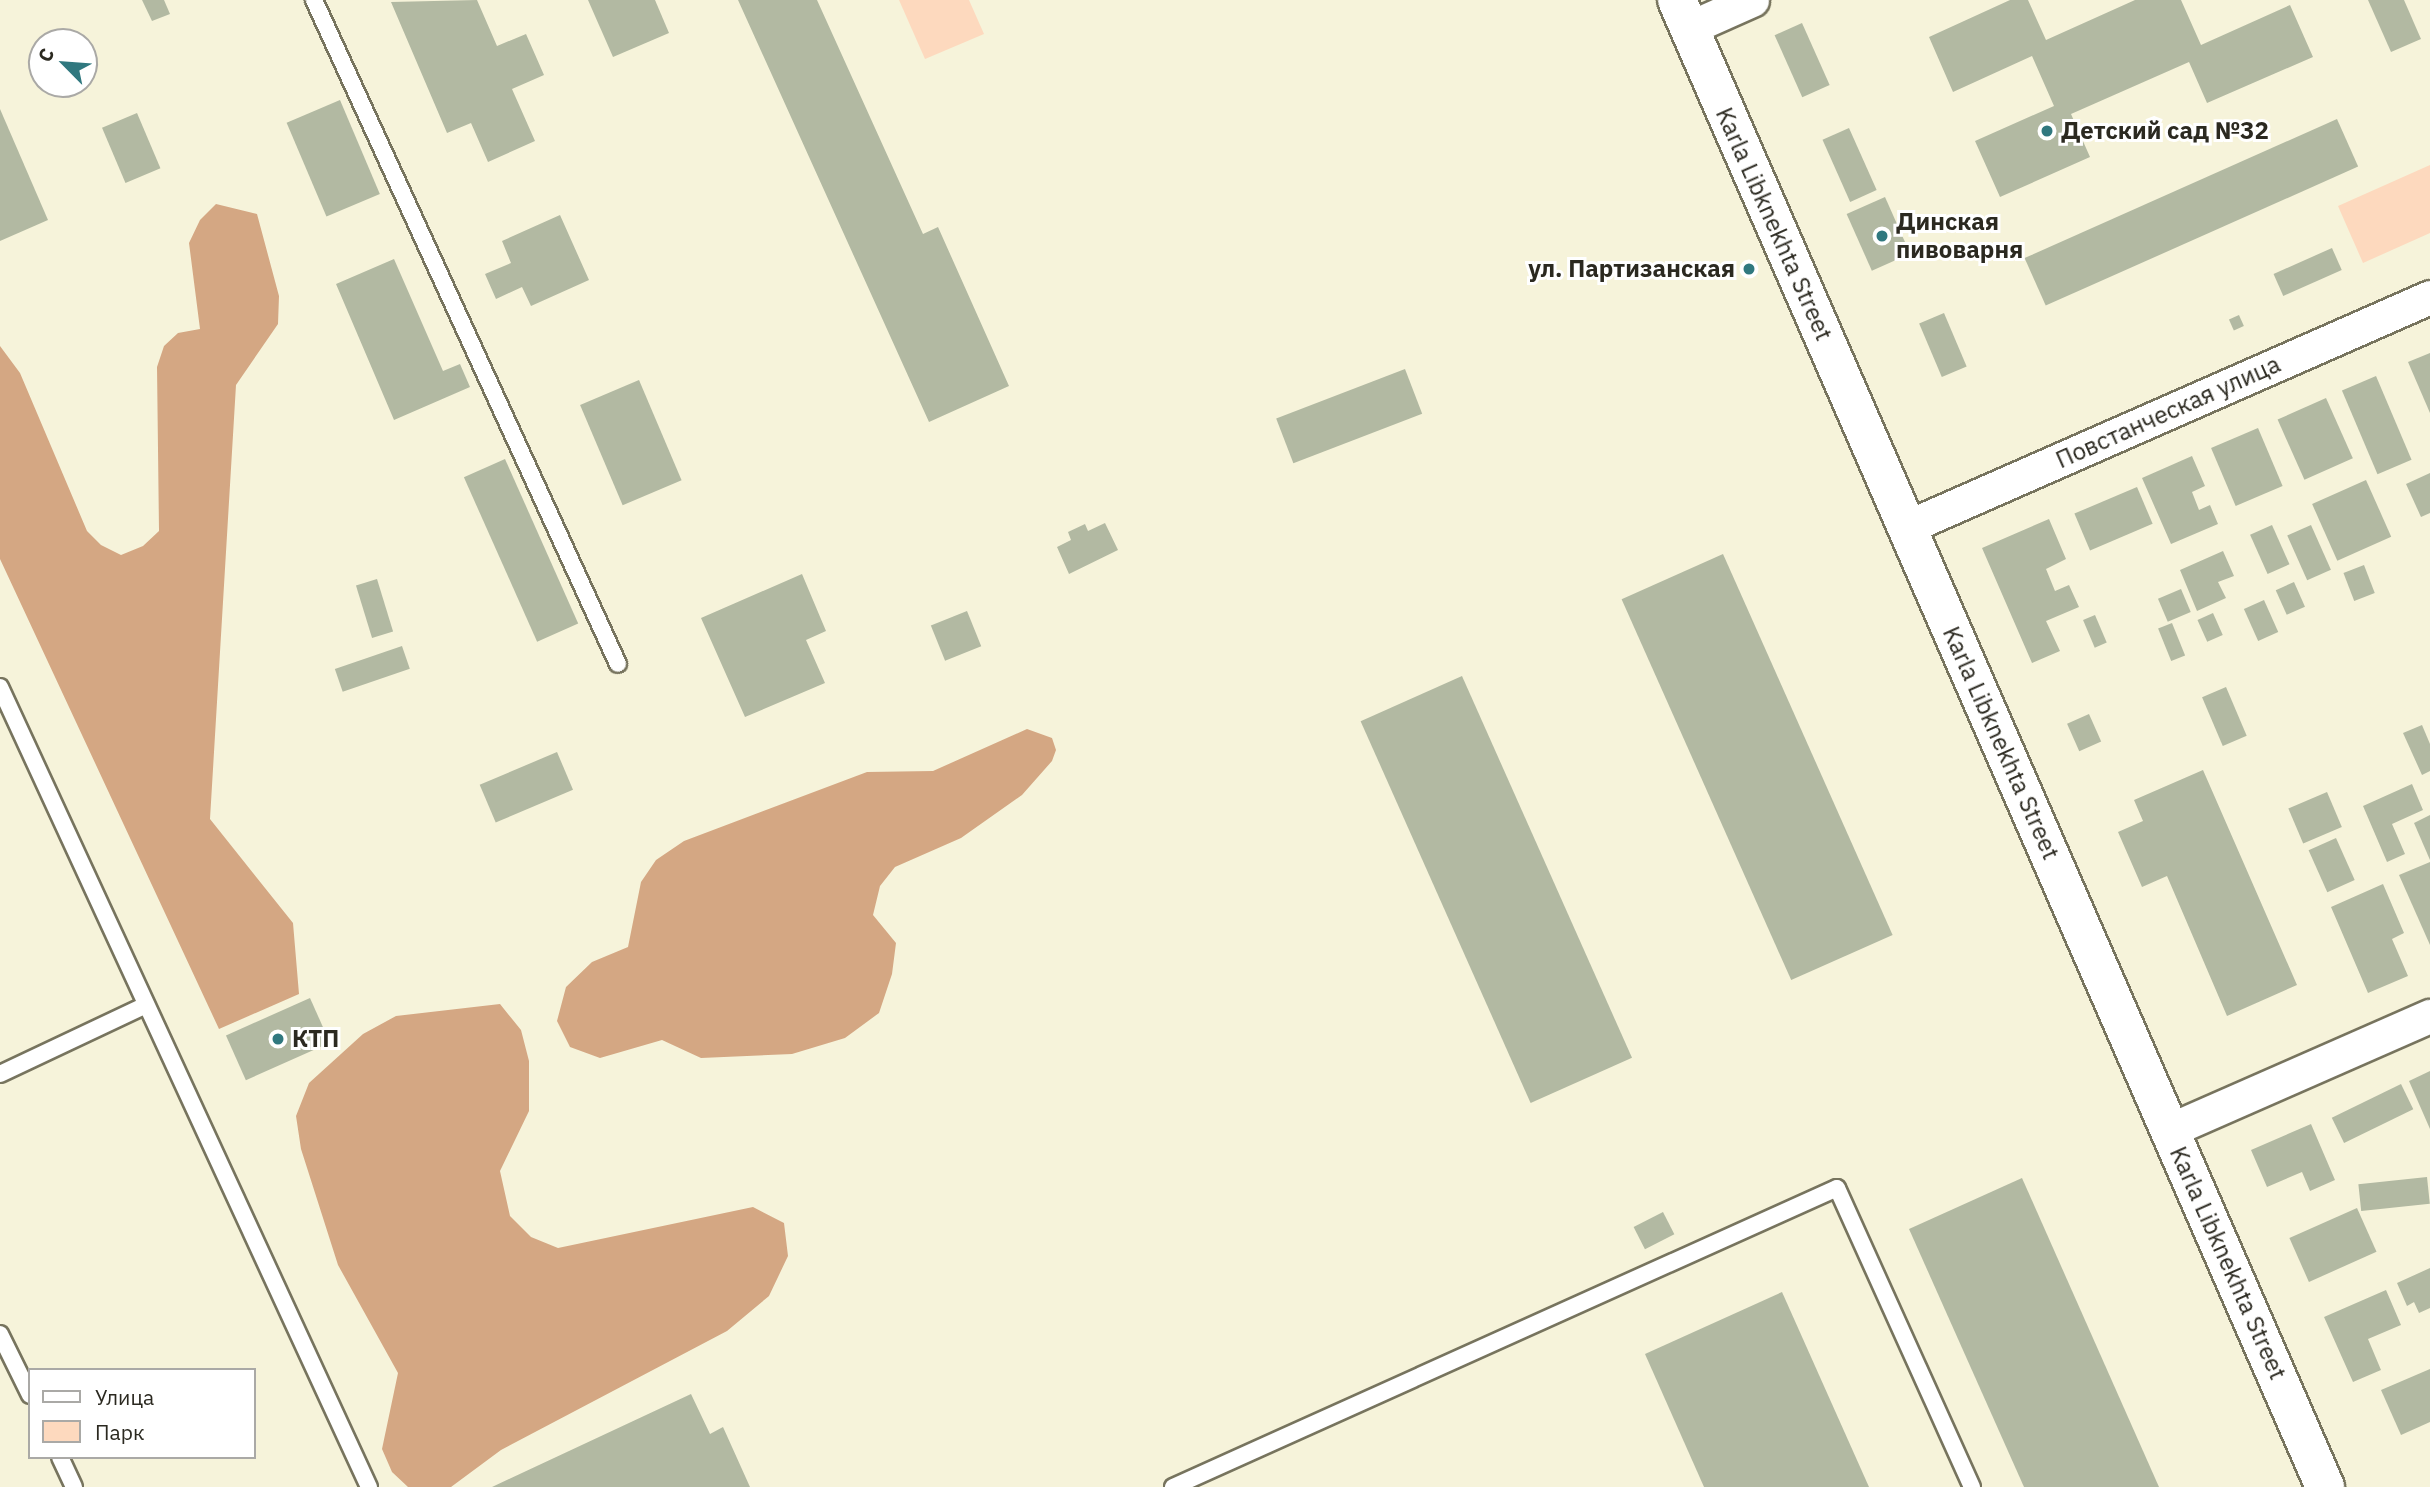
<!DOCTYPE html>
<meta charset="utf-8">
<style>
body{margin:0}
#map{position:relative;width:2430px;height:1487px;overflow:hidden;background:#f6f3da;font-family:"IBM Plex Sans",sans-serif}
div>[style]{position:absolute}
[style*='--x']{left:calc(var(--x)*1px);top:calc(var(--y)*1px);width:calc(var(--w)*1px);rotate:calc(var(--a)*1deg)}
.green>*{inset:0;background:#fdd9be}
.forest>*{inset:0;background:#d4a783}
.building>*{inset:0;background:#b2b9a2;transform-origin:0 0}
.roads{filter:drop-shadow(2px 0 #77745e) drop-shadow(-2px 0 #77745e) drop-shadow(0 2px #77745e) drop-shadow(0 -2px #77745e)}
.service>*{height:16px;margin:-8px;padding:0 8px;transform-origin:8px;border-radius:8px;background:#fff}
.minor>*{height:33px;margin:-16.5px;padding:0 16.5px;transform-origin:16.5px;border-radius:16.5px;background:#fff}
.tertiary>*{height:38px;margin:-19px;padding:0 19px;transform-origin:19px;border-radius:19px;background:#fff}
.dots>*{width:19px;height:19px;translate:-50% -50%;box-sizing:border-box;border:4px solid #fff;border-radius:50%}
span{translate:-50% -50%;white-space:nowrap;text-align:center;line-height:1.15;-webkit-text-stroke:6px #fff;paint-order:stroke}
.poi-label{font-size:24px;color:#2b2920;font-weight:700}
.left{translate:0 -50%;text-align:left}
.right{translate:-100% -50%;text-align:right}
.street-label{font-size:24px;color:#2b2920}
.legend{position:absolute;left:28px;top:1368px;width:228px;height:91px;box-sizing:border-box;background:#fff;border:2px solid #aaa9a6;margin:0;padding:9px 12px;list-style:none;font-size:21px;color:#2b2920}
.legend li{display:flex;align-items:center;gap:14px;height:35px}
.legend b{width:35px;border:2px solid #aaa9a6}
.north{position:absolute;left:28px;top:28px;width:70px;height:70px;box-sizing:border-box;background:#fff;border:2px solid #aaa9a6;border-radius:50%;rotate:295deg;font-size:19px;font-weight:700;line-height:28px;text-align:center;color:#2b2920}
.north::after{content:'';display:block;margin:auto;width:24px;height:32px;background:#30787f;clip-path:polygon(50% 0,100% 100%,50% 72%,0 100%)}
</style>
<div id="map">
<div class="green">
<div style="clip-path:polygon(899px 0,969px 0,984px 34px,925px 59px)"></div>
<div style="clip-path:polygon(2430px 165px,2430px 233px,2363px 263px,2338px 206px)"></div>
</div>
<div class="forest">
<div style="clip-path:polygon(216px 204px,257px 214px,279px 296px,278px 324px,236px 385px,210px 819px,293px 923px,299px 994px,219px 1029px,0 559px,0 346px,20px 373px,87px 531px,101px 545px,121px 555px,143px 546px,159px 531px,157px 367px,164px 346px,178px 333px,200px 329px,189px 243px,200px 220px)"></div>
<div style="clip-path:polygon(1027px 729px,1052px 738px,1056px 750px,1052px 761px,1022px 795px,961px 838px,895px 867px,880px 886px,873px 915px,896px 943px,892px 974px,879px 1013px,845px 1038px,792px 1054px,701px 1058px,662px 1040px,600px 1058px,570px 1047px,557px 1021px,566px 987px,592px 962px,628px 947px,641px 882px,656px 860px,684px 841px,867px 772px,933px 771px)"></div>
<div style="clip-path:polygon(500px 1004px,521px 1030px,529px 1061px,529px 1111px,500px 1171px,510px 1216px,531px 1237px,558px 1248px,753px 1207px,784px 1223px,788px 1256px,769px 1296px,727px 1331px,501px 1450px,451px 1487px,408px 1487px,392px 1472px,382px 1449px,398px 1373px,338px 1265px,301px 1149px,296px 1116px,309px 1083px,363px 1034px,396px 1016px)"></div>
</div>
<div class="building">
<div style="clip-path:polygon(142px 0,164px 0,170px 14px,152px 21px)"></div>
<div style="clip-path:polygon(477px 0,497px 46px,526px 34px,544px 75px,512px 89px,535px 141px,488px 162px,471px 123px,447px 133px,391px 2px)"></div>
<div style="clip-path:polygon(588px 0,655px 0,669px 33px,613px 57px)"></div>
<div style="clip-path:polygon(738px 0,817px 0,923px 234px,938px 227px,1009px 386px,929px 422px)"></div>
<div style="clip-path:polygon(2010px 0,2028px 0,2046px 40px,2135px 0,2181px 0,2201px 45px,2290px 5px,2313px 57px,2207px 103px,2189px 62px,2071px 114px,2090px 157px,2000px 197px,1975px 141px,2054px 106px,2032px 56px,1953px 92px,1929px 37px)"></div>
<div style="clip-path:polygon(2368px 0,2404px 0,2421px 39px,2391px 52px)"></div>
<div style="left:1802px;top:23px;width:68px;height:30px;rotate:66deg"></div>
<div style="left:340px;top:100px;width:102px;height:58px;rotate:67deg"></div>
<div style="clip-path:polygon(0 109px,48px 220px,0 241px)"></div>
<div style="left:137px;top:113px;width:60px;height:38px;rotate:67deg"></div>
<div style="left:2337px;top:119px;width:52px;height:342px;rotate:66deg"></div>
<div style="left:1849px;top:128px;width:68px;height:29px;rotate:66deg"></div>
<div style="left:1885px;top:197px;width:62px;height:42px;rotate:66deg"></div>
<div style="clip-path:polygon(560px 215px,589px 280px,531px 306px,522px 287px,496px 299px,485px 274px,511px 263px,502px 241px)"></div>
<div style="left:2332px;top:248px;width:24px;height:64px;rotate:66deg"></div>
<div style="clip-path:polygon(394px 259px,443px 371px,460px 364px,470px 387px,394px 420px,336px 284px)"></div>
<div style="left:1944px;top:313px;width:58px;height:27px;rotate:67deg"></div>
<div style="left:2239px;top:315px;width:12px;height:11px;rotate:66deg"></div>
<div style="clip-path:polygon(2430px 353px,2430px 413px,2408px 362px)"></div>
<div style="left:1405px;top:369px;width:48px;height:138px;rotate:69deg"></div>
<div style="left:2376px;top:376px;width:91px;height:37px;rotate:67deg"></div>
<div style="left:639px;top:380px;width:109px;height:64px;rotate:67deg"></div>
<div style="left:2326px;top:398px;width:66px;height:53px;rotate:66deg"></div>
<div style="left:2258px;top:428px;width:63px;height:51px;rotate:67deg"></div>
<div style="clip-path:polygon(2192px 456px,2205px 486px,2192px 492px,2199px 510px,2210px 505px,2218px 524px,2171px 544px,2142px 478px)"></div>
<div style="left:505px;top:459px;width:180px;height:45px;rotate:66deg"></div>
<div style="clip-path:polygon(2430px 473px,2430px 513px,2421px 517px,2406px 484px)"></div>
<div style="left:2366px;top:480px;width:62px;height:59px;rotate:66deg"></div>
<div style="left:2137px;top:487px;width:40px;height:68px;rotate:67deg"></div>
<div style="clip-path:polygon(2049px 519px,2066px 559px,2046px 569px,2055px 591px,2069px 585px,2079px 607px,2046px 621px,2060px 651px,2032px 663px,1982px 548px)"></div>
<div style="clip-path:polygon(1105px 523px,1118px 550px,1069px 574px,1057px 547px,1071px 540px,1068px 532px,1085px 524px,1088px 531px)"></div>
<div style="left:2272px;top:525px;width:43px;height:24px;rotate:66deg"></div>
<div style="left:2311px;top:525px;width:49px;height:26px;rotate:66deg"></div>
<div style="clip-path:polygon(2223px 551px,2234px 576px,2218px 582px,2226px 598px,2197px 611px,2180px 570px)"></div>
<div style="left:1723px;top:554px;width:417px;height:111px;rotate:66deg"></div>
<div style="left:2364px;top:565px;width:30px;height:22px;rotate:69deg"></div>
<div style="clip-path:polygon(802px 574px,826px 631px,806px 640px,825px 683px,745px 717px,701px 618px)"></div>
<div style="left:377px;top:579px;width:55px;height:22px;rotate:73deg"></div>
<div style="left:2294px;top:582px;width:27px;height:20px;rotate:66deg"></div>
<div style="left:2181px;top:589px;width:25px;height:25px;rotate:67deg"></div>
<div style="left:2264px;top:600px;width:35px;height:22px;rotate:66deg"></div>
<div style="left:967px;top:611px;width:38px;height:39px;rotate:68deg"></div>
<div style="left:2213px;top:613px;width:24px;height:17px;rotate:66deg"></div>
<div style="left:2095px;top:615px;width:30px;height:13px;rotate:67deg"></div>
<div style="left:2172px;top:623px;width:35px;height:15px;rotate:68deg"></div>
<div style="left:402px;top:646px;width:24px;height:71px;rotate:71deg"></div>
<div style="left:1462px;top:676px;width:418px;height:111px;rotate:66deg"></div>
<div style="left:2226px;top:687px;width:53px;height:26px;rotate:67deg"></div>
<div style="left:2089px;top:714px;width:30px;height:24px;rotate:66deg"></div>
<div style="clip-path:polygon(2422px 725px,2430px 744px,2430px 771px,2422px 775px,2403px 733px)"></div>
<div style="left:557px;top:752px;width:41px;height:84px;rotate:67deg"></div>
<div style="clip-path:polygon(2203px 770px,2297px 985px,2227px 1016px,2167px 876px,2142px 887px,2118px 832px,2143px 821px,2134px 800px)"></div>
<div style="clip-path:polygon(2412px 784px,2423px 810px,2392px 824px,2405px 854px,2387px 862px,2363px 806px)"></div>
<div style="left:2327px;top:792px;width:38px;height:42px;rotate:67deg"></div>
<div style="clip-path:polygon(2430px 815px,2430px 860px,2414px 823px)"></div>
<div style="left:2336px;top:838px;width:46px;height:30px;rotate:66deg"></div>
<div style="clip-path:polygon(2430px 862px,2430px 945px,2399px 875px)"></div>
<div style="clip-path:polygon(2383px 884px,2404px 933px,2392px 939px,2408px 976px,2368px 993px,2331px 907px)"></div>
<div style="left:310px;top:998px;width:49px;height:92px;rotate:66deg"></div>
<div style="clip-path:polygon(2430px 1071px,2430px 1129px,2409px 1081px)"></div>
<div style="left:2401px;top:1084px;width:28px;height:77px;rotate:64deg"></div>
<div style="clip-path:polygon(2311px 1124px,2335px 1180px,2310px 1191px,2302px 1172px,2267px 1187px,2251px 1150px)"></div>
<div style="left:2427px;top:1177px;width:27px;height:69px;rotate:84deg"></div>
<div style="clip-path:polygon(2022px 1178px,2159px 1487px,2024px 1487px,1909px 1229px)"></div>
<div style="left:2357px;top:1208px;width:48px;height:74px;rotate:66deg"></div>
<div style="left:1663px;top:1212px;width:25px;height:33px;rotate:63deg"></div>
<div style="clip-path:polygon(2430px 1268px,2430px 1308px,2419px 1313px,2414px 1302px,2407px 1306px,2397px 1283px)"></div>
<div style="clip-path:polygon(2386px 1290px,2401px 1325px,2368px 1339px,2381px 1370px,2353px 1382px,2324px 1317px)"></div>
<div style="clip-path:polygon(1782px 1292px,1869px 1487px,1704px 1487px,1645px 1354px)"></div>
<div style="clip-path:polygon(2430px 1369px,2430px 1422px,2401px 1435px,2381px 1390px)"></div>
<div style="clip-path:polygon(691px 1394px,710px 1434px,723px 1427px,750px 1487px,492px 1487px)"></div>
</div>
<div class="roads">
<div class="service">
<div style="--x:314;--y:0;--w:730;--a:65.4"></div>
<div style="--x:0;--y:687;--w:881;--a:65.24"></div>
<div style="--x:0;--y:1074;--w:161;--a:-25.3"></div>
<div style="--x:0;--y:1334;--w:68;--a:63.8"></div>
<div style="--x:60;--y:1457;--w:33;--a:65"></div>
<div style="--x:1173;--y:1487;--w:728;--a:-24.24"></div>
<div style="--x:1837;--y:1188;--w:328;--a:65.7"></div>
</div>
<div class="minor">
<div style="--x:1689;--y:28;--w:69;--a:-24"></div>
<div style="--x:1907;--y:527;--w:571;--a:-23.74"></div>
<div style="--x:2170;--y:1130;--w:284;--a:-23.7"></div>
</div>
<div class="tertiary">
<div style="--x:1677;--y:0;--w:1622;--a:66.45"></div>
</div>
</div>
<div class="dots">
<div style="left:2047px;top:131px;background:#30787f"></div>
<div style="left:1882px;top:236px;background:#30787f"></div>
<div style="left:1749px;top:269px;background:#30787f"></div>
<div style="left:278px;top:1039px;background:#30787f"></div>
</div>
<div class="poi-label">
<span class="left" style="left:2061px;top:131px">Детский сад №32</span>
<span class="left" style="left:1896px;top:236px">Динская<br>пивоварня</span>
<span class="right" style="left:1735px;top:269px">ул. Партизанская</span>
<span class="left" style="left:292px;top:1039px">КТП</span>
</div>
<div class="street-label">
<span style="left:1774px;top:224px;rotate:66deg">Karla Libknekhta Street</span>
<span style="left:2168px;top:412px;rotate:-24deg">Повстанческая улица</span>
<span style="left:2001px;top:743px;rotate:66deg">Karla Libknekhta Street</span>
<span style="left:2228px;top:1263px;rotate:66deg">Karla Libknekhta Street</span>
</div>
<ul class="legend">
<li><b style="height:9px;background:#fff"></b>Улица</li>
<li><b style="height:19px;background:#fdd9be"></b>Парк</li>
</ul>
<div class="north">С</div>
</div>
